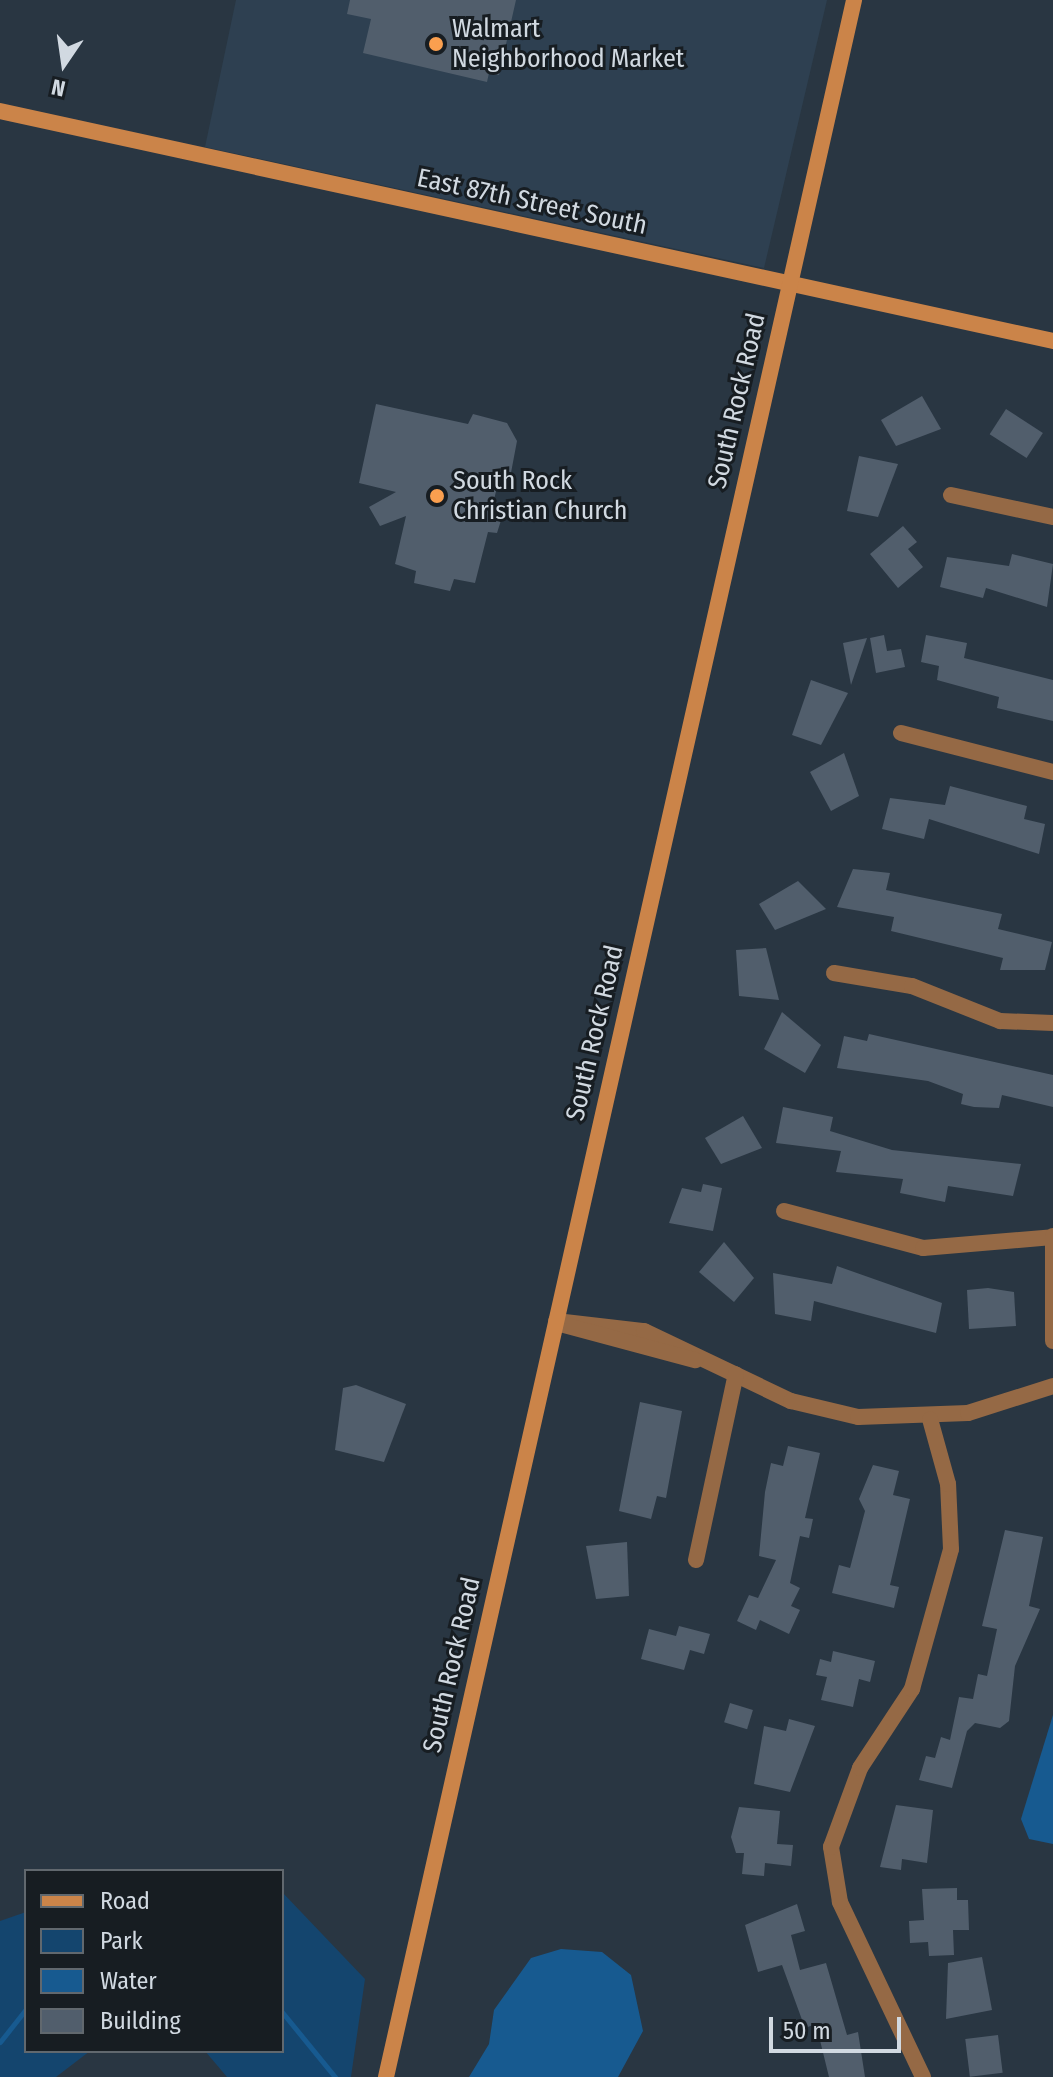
<!DOCTYPE html>
<style>
body{margin:0}
#map{position:relative;width:1053px;height:2077px;overflow:hidden;background:#293642;font-family:"Fira Sans Condensed",sans-serif}
div>[style]{position:absolute}
[style*='--x']{left:calc(var(--x)*1px);top:calc(var(--y)*1px);width:calc(var(--w)*1px);rotate:calc(var(--a)*1deg)}
.built>*{inset:0;background:#2e4051}
.green>*{inset:0;background:#14456e}
.water>*{inset:0;background:#175a90}
.stream>*{height:5px;margin:-2.5px;padding:0 2.5px;transform-origin:2.5px;border-radius:2.5px;background:#175a90}
.building>*{inset:0;background:#515e6c;transform-origin:0 0}
.street>*{height:16px;margin:-8px;padding:0 8px;transform-origin:8px;border-radius:8px;background:#956945}
.secondary>*{height:16px;margin:-8px;padding:0 8px;transform-origin:8px;border-radius:8px;background:#cb8449}
.dots>*{width:22px;height:22px;translate:-50% -50%;box-sizing:border-box;border:4px solid #171d22;border-radius:50%}
span{translate:-50% -50%;white-space:nowrap;text-align:center;line-height:1.15;-webkit-text-stroke:6px #171d22;paint-order:stroke}
.poi-label{font-size:26px;color:#d1d9e1}
.left{translate:0 -50%;text-align:left}
.street-label{font-size:26px;color:#d1d9e1}
.legend{position:absolute;left:24px;top:1869px;width:260px;height:184px;box-sizing:border-box;background:#171d22;border:2px solid #61686e;margin:0;padding:10px 14px;list-style:none;font-size:24px;color:#d1d9e1}
.legend li{display:flex;align-items:center;gap:16px;height:40px}
.legend b{width:40px;border:2px solid #61686e}
.north{position:absolute;left:24px;top:24px;width:80px;height:80px;-webkit-text-stroke:6px #171d22;paint-order:stroke;rotate:193deg;font-size:22px;font-weight:700;line-height:32px;text-align:center;color:#d1d9e1}
.north::after{content:'';display:block;margin:auto;width:28px;height:36px;background:#d1d9e1;clip-path:polygon(50% 0,100% 100%,50% 72%,0 100%)}
.scale{position:absolute;left:769px;top:2017px;width:132px;height:36px;box-sizing:border-box;border:4px solid #d1d9e1;border-top:0;padding-left:10px;font-size:24px;line-height:28px;white-space:nowrap;color:#d1d9e1;-webkit-text-stroke:6px #171d22;paint-order:stroke}
</style>
<div id="map">
<div class="built">
<div style="clip-path:polygon(236px 0,827px 0,764px 268px,205px 147px)"></div>
</div>
<div class="green">
<div style="clip-path:polygon(282px 1892px,365px 1979px,351px 2077px,227px 2077px,205px 2051px,282px 2051px)"></div>
<div style="clip-path:polygon(26px 1912px,26px 2051px,90px 2051px,56px 2077px,0 2077px,0 1921px)"></div>
</div>
<div class="water">
<div style="clip-path:polygon(1053px 1715px,1053px 1844px,1029px 1839px,1021px 1819px)"></div>
<div style="clip-path:polygon(561px 1949px,602px 1952px,631px 1975px,643px 2031px,618px 2077px,469px 2077px,489px 2044px,494px 2010px,531px 1958px)"></div>
</div>
<div class="stream">
<div style="--x:282;--y:2012;--w:84;--a:50.8"></div>
<div style="--x:0;--y:2042;--w:42;--a:-51.8"></div>
</div>
<div class="building">
<div style="clip-path:polygon(350px 0,516px 0,499px 75px,489px 73px,487px 82px,363px 53px,371px 19px,347px 14px)"></div>
<div style="clip-path:polygon(922px 396px,941px 429px,896px 446px,881px 420px)"></div>
<div style="clip-path:polygon(376px 404px,468px 424px,473px 414px,507px 423px,517px 441px,510px 478px,500px 476px,491px 511px,503px 514px,497px 533px,488px 532px,475px 583px,454px 579px,450px 591px,414px 583px,416px 571px,395px 564px,406px 516px,380px 526px,369px 507px,396px 492px,359px 483px)"></div>
<div style="left:1006px;top:409px;width:44px;height:30px;rotate:33deg"></div>
<div style="clip-path:polygon(859px 456px,898px 464px,878px 517px,847px 511px)"></div>
<div style="clip-path:polygon(903px 526px,917px 542px,908px 549px,923px 567px,898px 588px,870px 554px)"></div>
<div style="clip-path:polygon(1012px 554px,1053px 564px,1047px 607px,986px 588px,983px 598px,940px 587px,947px 557px,1009px 566px)"></div>
<div style="clip-path:polygon(884px 635px,887px 651px,901px 649px,905px 667px,876px 673px,870px 638px)"></div>
<div style="clip-path:polygon(926px 635px,967px 643px,964px 658px,1053px 680px,1053px 721px,997px 708px,999px 697px,937px 680px,939px 666px,921px 662px)"></div>
<div style="clip-path:polygon(867px 638px,851px 685px,843px 643px)"></div>
<div style="clip-path:polygon(811px 680px,848px 693px,821px 745px,792px 735px)"></div>
<div style="clip-path:polygon(844px 753px,859px 796px,831px 811px,810px 772px)"></div>
<div style="clip-path:polygon(950px 786px,1027px 806px,1024px 819px,1045px 824px,1039px 854px,929px 819px,924px 839px,882px 829px,890px 798px,945px 805px)"></div>
<div style="clip-path:polygon(853px 869px,890px 873px,886px 890px,1002px 914px,998px 929px,1052px 942px,1045px 970px,1000px 970px,1003px 958px,891px 931px,894px 917px,837px 907px)"></div>
<div style="clip-path:polygon(798px 881px,826px 909px,775px 930px,759px 904px)"></div>
<div style="clip-path:polygon(766px 948px,779px 1000px,739px 996px,736px 950px)"></div>
<div style="clip-path:polygon(782px 1012px,821px 1045px,805px 1073px,764px 1049px)"></div>
<div style="clip-path:polygon(869px 1034px,1053px 1075px,1053px 1107px,1002px 1095px,999px 1108px,974px 1107px,961px 1104px,963px 1094px,928px 1081px,837px 1068px,844px 1036px,867px 1041px)"></div>
<div style="clip-path:polygon(783px 1107px,833px 1117px,830px 1131px,892px 1150px,1021px 1164px,1013px 1196px,948px 1186px,945px 1202px,900px 1193px,903px 1179px,836px 1172px,841px 1151px,776px 1143px)"></div>
<div style="clip-path:polygon(743px 1116px,762px 1148px,721px 1164px,705px 1138px)"></div>
<div style="clip-path:polygon(703px 1184px,722px 1188px,713px 1231px,669px 1223px,682px 1188px,701px 1192px)"></div>
<div style="clip-path:polygon(724px 1242px,754px 1278px,734px 1302px,699px 1272px)"></div>
<div style="clip-path:polygon(837px 1266px,942px 1303px,936px 1333px,814px 1301px,811px 1321px,775px 1314px,773px 1273px,832px 1284px)"></div>
<div style="clip-path:polygon(988px 1288px,1014px 1292px,1016px 1326px,969px 1329px,967px 1290px)"></div>
<div style="clip-path:polygon(356px 1385px,406px 1404px,384px 1462px,335px 1450px,343px 1388px)"></div>
<div style="clip-path:polygon(640px 1402px,682px 1411px,666px 1498px,657px 1496px,651px 1519px,619px 1511px)"></div>
<div style="clip-path:polygon(788px 1446px,820px 1453px,805px 1518px,813px 1519px,809px 1538px,800px 1536px,790px 1583px,800px 1588px,791px 1606px,800px 1610px,789px 1634px,760px 1620px,756px 1630px,737px 1621px,749px 1595px,758px 1598px,776px 1560px,759px 1556px,765px 1492px,771px 1463px,783px 1466px)"></div>
<div style="clip-path:polygon(873px 1465px,899px 1471px,893px 1495px,910px 1499px,890px 1585px,899px 1587px,894px 1608px,832px 1593px,839px 1565px,850px 1568px,865px 1511px,859px 1499px)"></div>
<div style="clip-path:polygon(1005px 1530px,1043px 1537px,1029px 1606px,1040px 1609px,1015px 1666px,1009px 1721px,1000px 1728px,975px 1723px,967px 1731px,952px 1788px,919px 1780px,926px 1756px,935px 1758px,941px 1737px,950px 1740px,959px 1697px,973px 1699px,978px 1674px,987px 1676px,997px 1629px,982px 1626px)"></div>
<div style="clip-path:polygon(627px 1542px,629px 1596px,596px 1599px,586px 1546px)"></div>
<div style="clip-path:polygon(679px 1626px,710px 1634px,704px 1654px,690px 1650px,684px 1670px,641px 1659px,649px 1629px,676px 1636px)"></div>
<div style="clip-path:polygon(833px 1651px,875px 1661px,870px 1682px,859px 1679px,853px 1707px,821px 1700px,827px 1677px,816px 1675px,820px 1659px,831px 1662px)"></div>
<div style="left:730px;top:1703px;width:24px;height:20px;rotate:17deg"></div>
<div style="clip-path:polygon(789px 1719px,815px 1726px,790px 1792px,754px 1784px,764px 1726px,786px 1731px)"></div>
<div style="clip-path:polygon(896px 1805px,933px 1810px,927px 1863px,902px 1859px,901px 1870px,880px 1867px)"></div>
<div style="clip-path:polygon(739px 1807px,780px 1811px,777px 1844px,793px 1845px,791px 1866px,765px 1863px,764px 1876px,742px 1874px,744px 1853px,736px 1853px,731px 1837px)"></div>
<div style="clip-path:polygon(957px 1888px,957px 1900px,968px 1900px,969px 1930px,953px 1930px,954px 1955px,929px 1956px,928px 1942px,910px 1943px,909px 1921px,924px 1920px,922px 1889px)"></div>
<div style="clip-path:polygon(797px 1904px,805px 1931px,791px 1935px,800px 1970px,826px 1963px,847px 2035px,858px 2032px,865px 2077px,829px 2077px,816px 2024px,805px 2028px,782px 1965px,758px 1972px,745px 1925px)"></div>
<div style="clip-path:polygon(982px 1957px,992px 2010px,946px 2019px,948px 1963px)"></div>
<div style="left:998px;top:2035px;width:38px;height:33px;rotate:83deg"></div>
</div>
<div class="street">
<div style="--x:951;--y:495;--w:104;--a:12.2"></div>
<div style="--x:901;--y:733;--w:157;--a:14.4"></div>
<div style="--x:834;--y:973;--w:79;--a:9.5"></div>
<div style="--x:912;--y:986;--w:95;--a:21.7"></div>
<div style="--x:1000;--y:1021;--w:53;--a:2.2"></div>
<div style="--x:784;--y:1211;--w:144;--a:14.9"></div>
<div style="--x:923;--y:1248;--w:130;--a:-4.8"></div>
<div style="--x:1053;--y:1236;--w:105;--a:90"></div>
<div style="--x:556;--y:1321;--w:89;--a:6.5"></div>
<div style="--x:644;--y:1331;--w:163;--a:25.5"></div>
<div style="--x:791;--y:1401;--w:69;--a:13.4"></div>
<div style="--x:858;--y:1417;--w:110;--a:-2.1"></div>
<div style="--x:968;--y:1413;--w:89;--a:-17.6"></div>
<div style="--x:564;--y:1325;--w:136;--a:15"></div>
<div style="--x:696;--y:1560;--w:190;--a:-77.9"></div>
<div style="--x:923;--y:2077;--w:194;--a:-115.4"></div>
<div style="--x:840;--y:1902;--w:56;--a:-99.3"></div>
<div style="--x:831;--y:1847;--w:84;--a:-69.8"></div>
<div style="--x:860;--y:1768;--w:95;--a:-56.6"></div>
<div style="--x:912;--y:1689;--w:145;--a:-74.4"></div>
<div style="--x:951;--y:1549;--w:65;--a:-92.6"></div>
<div style="--x:948;--y:1484;--w:67;--a:-105.5"></div>
</div>
<div class="secondary">
<div style="--x:0;--y:111;--w:1078;--a:12.32"></div>
<div style="--x:386;--y:2077;--w:2129;--a:-77.3"></div>
</div>
<div class="dots">
<div style="left:436px;top:44px;background:#fa9f4f"></div>
<div style="left:437px;top:496px;background:#fa9f4f"></div>
</div>
<div class="poi-label">
<span class="left" style="left:452px;top:44px">Walmart<br>Neighborhood Market</span>
<span class="left" style="left:453px;top:496px">South Rock<br>Christian Church</span>
</div>
<div class="street-label">
<span style="left:532px;top:202px;rotate:12deg">East 87th Street South</span>
<span style="left:737px;top:401px;rotate:-77deg">South Rock Road</span>
<span style="left:595px;top:1033px;rotate:-77deg">South Rock Road</span>
<span style="left:452px;top:1665px;rotate:-77deg">South Rock Road</span>
</div>
<ul class="legend">
<li><b style="height:10px;background:#cb8449"></b>Road</li>
<li><b style="height:22px;background:#14456e"></b>Park</li>
<li><b style="height:22px;background:#175a90"></b>Water</li>
<li><b style="height:22px;background:#515e6c"></b>Building</li>
</ul>
<div class="north">N</div>
<div class="scale">50 m</div>
</div>
